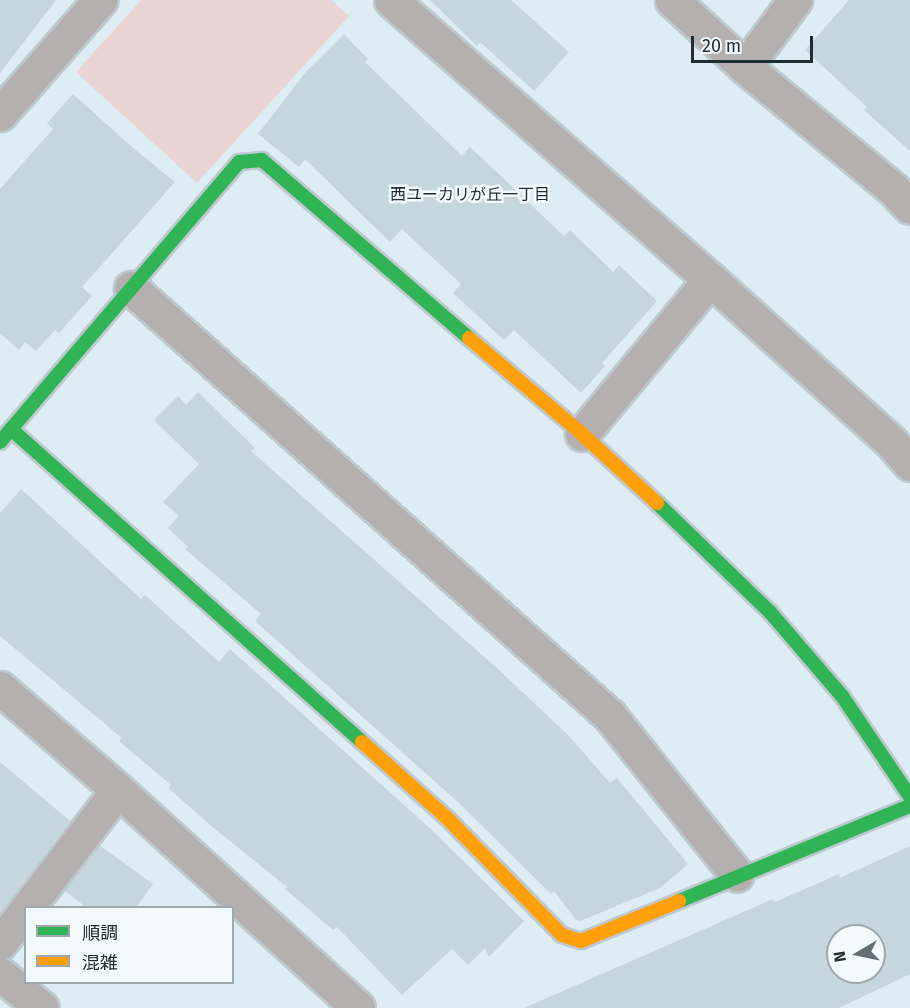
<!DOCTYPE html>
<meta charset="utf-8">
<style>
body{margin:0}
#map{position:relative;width:910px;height:1008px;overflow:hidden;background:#deecf3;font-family:"Fira Sans","Noto Sans JP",sans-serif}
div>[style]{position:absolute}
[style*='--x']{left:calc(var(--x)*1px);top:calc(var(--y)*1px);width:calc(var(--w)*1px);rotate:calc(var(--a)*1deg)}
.green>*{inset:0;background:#e8d4d2}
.building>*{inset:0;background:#c5d6dd}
.roads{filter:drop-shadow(2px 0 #bdc9cf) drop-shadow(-2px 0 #bdc9cf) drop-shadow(0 2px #bdc9cf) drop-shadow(0 -2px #bdc9cf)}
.street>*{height:33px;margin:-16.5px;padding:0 16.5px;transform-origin:16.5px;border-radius:16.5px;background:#b4b0af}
.fast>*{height:14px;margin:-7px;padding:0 7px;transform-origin:7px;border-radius:7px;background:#30b455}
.slow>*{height:14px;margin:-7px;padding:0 7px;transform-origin:7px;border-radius:7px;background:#ff9f0a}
span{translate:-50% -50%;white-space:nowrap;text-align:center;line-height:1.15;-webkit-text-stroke:5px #f3fafd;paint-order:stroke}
.neighbourhood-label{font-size:16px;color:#202d33}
.legend{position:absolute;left:24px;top:906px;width:210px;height:78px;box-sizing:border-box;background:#f3fafd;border:2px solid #9fa8ac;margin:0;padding:8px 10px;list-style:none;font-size:18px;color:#202d33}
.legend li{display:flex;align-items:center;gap:12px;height:30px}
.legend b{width:30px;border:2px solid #9fa8ac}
.north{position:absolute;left:826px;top:924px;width:60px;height:60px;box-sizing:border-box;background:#f3fafd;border:2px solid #9fa8ac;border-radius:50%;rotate:261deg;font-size:16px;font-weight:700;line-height:24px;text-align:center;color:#202d33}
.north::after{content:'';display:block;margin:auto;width:21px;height:27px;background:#627076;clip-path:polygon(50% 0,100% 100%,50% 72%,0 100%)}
.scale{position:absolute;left:691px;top:36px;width:122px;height:27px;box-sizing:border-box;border:3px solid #202d33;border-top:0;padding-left:8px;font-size:18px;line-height:21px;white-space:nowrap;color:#202d33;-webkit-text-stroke:4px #f3fafd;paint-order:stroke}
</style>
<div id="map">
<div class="green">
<div style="clip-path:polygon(141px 0,331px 0,349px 16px,197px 183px,76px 72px)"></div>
</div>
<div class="building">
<div style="clip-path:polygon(0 0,56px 0,0 73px)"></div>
<div style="clip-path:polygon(430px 0,511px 0,569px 52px,534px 91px,480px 42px,477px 46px)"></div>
<div style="clip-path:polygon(849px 0,910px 0,910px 151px,864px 110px,867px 107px,805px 50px)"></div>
<div style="clip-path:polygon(344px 34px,368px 59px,365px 62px,462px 156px,470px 147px,564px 236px,570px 230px,613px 272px,619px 265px,657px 301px,602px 363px,605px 366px,581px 393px,514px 330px,504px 340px,453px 293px,461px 284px,402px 229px,390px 242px,305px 159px,299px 167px,258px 134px,305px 73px)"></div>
<div style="clip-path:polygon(73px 94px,132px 147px,175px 182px,82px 287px,92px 296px,59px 333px,55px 330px,36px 351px,25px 342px,19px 350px,0 333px,0 189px,53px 129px,47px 123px)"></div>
<div style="clip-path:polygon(198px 392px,255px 448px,251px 451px,498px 669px,569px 736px,610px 783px,617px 778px,688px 864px,660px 888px,580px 921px,576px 920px,554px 891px,551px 894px,459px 803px,255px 621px,261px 614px,185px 549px,188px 547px,168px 528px,179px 516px,163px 502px,199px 464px,154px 420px,178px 396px,186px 405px)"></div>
<div style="clip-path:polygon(21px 489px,141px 599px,145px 595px,219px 662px,230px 649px,433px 831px,524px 921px,489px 957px,485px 948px,468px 965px,452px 949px,402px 995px,337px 927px,333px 930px,285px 889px,287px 887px,215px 829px,168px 788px,171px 785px,119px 741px,122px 738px,0 636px,0 513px)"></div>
<div style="clip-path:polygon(0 762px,70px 821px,0 913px)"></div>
<div style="clip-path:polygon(99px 845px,153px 884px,136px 908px,87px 908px,64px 890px)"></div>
<div style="clip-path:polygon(evenodd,910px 846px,910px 974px,839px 1008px,524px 1008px,773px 899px,775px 902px,839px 874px,840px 878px,910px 846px,838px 936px,874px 936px,874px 972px,838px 972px,838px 936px)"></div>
</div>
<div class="roads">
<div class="street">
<div style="--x:391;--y:0;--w:424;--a:41.2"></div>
<div style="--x:710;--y:279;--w:244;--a:42"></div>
<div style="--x:891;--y:442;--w:29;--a:49"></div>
<div style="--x:672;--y:0;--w:99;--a:42.5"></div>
<div style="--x:745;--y:67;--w:193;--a:39.5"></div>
<div style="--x:894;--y:190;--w:23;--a:47"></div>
<div style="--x:745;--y:67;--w:84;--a:-53.3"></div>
<div style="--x:0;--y:114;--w:152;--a:-48.7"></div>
<div style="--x:131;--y:288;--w:642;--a:41.78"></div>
<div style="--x:610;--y:716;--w:203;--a:51.4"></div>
<div style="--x:582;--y:434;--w:201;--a:-50.4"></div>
<div style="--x:0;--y:688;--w:156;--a:40.8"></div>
<div style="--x:118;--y:790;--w:324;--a:42.2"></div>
<div style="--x:27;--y:908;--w:149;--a:-52.4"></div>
<div style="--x:0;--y:943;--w:42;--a:-51.8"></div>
<div style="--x:0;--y:974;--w:54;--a:39"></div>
</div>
<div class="fast">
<div style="--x:11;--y:429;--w:470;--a:41.7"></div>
<div style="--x:0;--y:442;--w:368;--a:-49.5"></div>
<div style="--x:239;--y:162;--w:23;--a:-5"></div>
<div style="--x:262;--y:160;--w:273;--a:40.7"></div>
<div style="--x:657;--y:503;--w:157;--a:44"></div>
<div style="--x:770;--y:612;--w:111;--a:49.4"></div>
<div style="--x:842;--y:696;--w:122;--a:56"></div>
<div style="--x:679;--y:901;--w:250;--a:-22.4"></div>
</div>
<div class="slow">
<div style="--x:469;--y:338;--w:148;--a:40.3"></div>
<div style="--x:582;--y:434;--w:102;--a:42.6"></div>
<div style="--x:362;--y:742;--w:113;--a:41.8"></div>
<div style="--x:446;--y:817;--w:165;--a:45.5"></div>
<div style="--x:562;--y:935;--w:20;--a:18"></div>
<div style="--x:581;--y:941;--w:106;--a:-22.2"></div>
</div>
</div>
<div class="neighbourhood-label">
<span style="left:470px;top:195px">西ユーカリが丘一丁目</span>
</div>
<ul class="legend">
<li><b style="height:8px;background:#30b455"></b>順調</li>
<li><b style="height:8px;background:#ff9f0a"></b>混雑</li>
</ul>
<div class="north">N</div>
<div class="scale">20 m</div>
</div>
